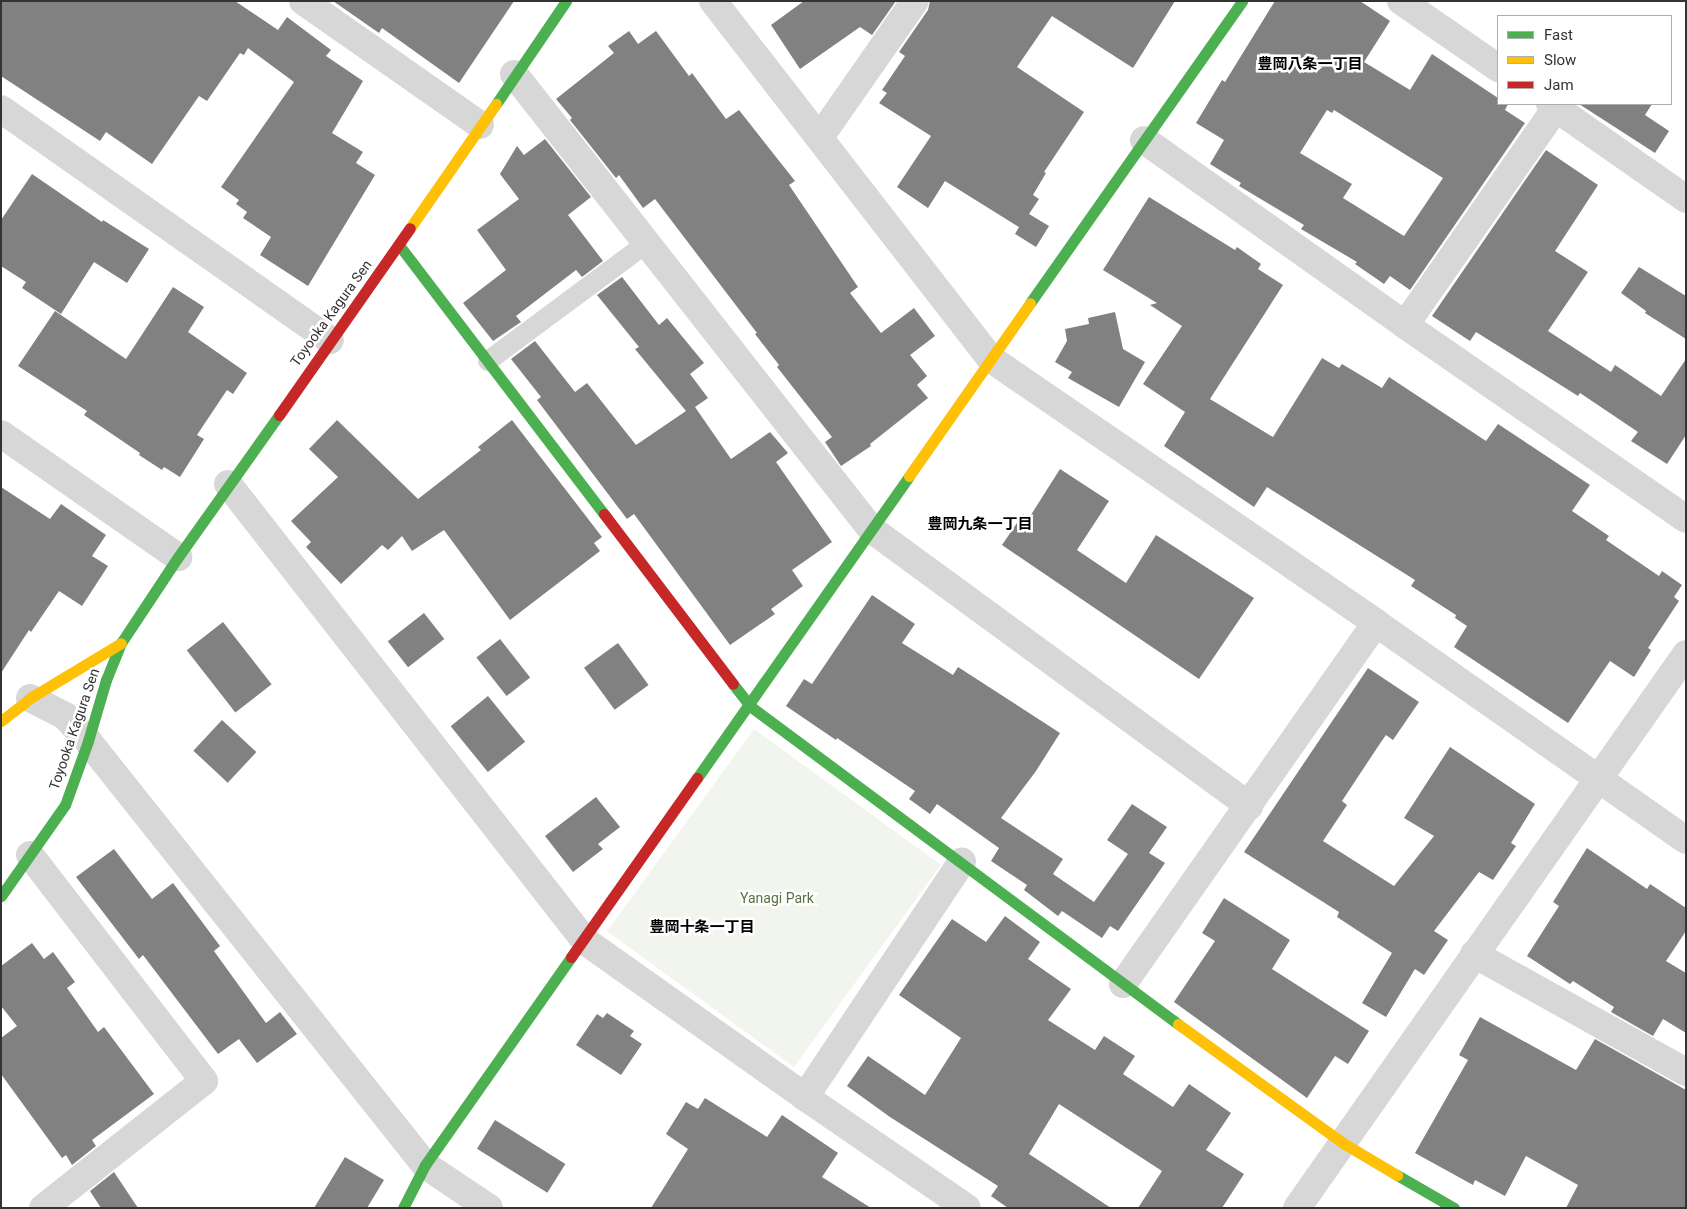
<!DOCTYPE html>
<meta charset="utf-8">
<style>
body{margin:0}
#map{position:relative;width:1687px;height:1209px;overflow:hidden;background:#fff;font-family:Roboto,"Noto Sans JP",sans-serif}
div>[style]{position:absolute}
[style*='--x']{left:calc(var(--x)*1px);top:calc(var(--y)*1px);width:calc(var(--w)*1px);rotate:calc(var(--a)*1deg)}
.green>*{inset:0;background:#f1f5ed;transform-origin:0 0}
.building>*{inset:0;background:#818181;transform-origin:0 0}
.lane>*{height:20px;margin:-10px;padding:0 10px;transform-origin:10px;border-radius:10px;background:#d7d7d7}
.street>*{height:28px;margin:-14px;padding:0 14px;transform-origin:14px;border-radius:14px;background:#d7d7d7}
.fast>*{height:11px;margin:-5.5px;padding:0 5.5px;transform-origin:5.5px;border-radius:5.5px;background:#4caf50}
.slow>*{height:11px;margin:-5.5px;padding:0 5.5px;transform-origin:5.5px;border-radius:5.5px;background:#ffc107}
.jam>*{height:11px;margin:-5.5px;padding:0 5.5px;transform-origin:5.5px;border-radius:5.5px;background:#c62828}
span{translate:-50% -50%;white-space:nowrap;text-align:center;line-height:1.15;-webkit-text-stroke:5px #fff;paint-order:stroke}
.street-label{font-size:14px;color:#333}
.park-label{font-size:14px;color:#56703f}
.neighbourhood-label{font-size:15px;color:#000;font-weight:700}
.frame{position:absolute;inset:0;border:2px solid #333;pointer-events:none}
.legend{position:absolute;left:1497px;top:15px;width:175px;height:90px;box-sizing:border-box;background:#fff;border:1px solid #adadad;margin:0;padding:6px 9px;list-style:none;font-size:15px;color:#333}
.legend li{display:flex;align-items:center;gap:10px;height:25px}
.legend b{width:25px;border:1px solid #adadad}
</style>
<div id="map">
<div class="green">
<div style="left:754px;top:729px;width:231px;height:250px;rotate:36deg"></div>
</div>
<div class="building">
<div style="clip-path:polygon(1px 1px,235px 1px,278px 30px,287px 17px,331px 50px,326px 56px,363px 81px,332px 133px,363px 152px,356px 163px,375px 175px,308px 286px,260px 255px,271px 237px,243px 218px,247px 212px,236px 204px,239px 200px,221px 187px,294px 82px,248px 48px,244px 55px,240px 53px,207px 101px,199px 96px,152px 164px,106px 132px,100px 141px,1px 76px)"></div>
<div style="clip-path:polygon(333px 1px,514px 1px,459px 83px,382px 28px,379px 33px)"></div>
<div style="clip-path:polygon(804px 1px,896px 1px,872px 35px,860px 27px,800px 69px,771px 25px)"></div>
<div style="clip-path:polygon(930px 1px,1175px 1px,1133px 68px,1052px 16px,1017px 67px,1084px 112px,1044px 172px,1046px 173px,1033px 195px,1039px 199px,1029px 214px,1049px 226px,1036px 247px,1015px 234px,1019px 227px,945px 181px,928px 208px,897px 187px,931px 136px,879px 103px,887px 93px,882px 90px,905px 56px,899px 52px,928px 10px)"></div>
<div style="clip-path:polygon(evenodd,1275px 1px,1360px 1px,1390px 21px,1364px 62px,1410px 90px,1432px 54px,1498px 98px,1498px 104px,1508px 104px,1505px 110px,1525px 123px,1410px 290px,1390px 276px,1384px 284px,1355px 264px,1357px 262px,1301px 229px,1304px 225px,1239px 186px,1241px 183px,1210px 164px,1224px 140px,1196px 123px,1222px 80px,1225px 82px,1275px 1px,1327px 110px,1332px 113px,1334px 110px,1443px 178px,1404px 236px,1343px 198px,1352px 184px,1300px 153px,1327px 110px)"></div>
<div style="clip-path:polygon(629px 31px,638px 44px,656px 31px,689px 76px,692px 73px,726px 119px,739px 110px,795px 181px,789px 185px,858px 287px,850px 293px,881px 333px,914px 308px,935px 336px,910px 355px,927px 376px,917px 385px,928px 398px,870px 444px,871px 446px,841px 466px,825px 442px,832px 437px,777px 367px,779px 365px,755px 334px,757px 333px,655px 199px,643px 208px,619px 175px,616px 178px,570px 120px,572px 118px,556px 99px,614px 53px,608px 46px)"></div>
<div style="clip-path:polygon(1579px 104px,1652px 104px,1645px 115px,1669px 131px,1655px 153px)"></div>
<div style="clip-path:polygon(545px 139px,591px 197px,568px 215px,603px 261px,582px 277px,576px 270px,516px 316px,521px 322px,493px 341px,463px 303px,506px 270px,477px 230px,519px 199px,500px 174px,517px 146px,524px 155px)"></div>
<div style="clip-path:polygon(1546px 150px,1598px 185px,1555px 251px,1588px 272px,1548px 331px,1611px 372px,1615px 365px,1661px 396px,1686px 359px,1686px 435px,1667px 464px,1631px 441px,1638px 432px,1580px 393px,1578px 396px,1476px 332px,1470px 341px,1432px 316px)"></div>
<div style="clip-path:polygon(32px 174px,102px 222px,103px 220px,149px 249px,127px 283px,94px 262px,61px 314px,22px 288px,26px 282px,1px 266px,1px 220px)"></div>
<div style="clip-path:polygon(1149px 197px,1235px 250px,1237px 247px,1261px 264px,1258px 269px,1283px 285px,1210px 399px,1273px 437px,1322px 358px,1339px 368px,1342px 364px,1382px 388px,1389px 377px,1486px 441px,1498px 424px,1590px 485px,1572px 511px,1609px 536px,1606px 540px,1659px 576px,1662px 571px,1682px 585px,1674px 597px,1679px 601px,1648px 648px,1651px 650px,1634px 677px,1610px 661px,1568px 723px,1454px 647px,1467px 626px,1455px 618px,1456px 615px,1411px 586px,1415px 580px,1267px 487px,1254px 507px,1164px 446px,1185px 412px,1143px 384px,1182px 326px,1150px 305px,1157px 303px,1103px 270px)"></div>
<div style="clip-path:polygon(1639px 267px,1686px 296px,1686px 339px,1645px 313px,1646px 311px,1621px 293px)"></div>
<div style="clip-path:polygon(622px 277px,659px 325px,667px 318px,704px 363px,690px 374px,708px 398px,695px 407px,731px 459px,770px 432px,788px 453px,776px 462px,832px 542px,792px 570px,803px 586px,771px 609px,775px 614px,730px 645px,634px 514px,627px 519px,537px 400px,541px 397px,511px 359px,535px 341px,575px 392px,587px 383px,636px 445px,686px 411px,635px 349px,639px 347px,597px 295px)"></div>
<div style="clip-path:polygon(173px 287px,204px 307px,188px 332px,247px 373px,233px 394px,227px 390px,197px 435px,204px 439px,180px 477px,164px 467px,162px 470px,139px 455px,140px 453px,84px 415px,87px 411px,18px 366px,55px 311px,126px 359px)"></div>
<div style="clip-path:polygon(1115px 312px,1123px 349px,1145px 362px,1119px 407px,1068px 378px,1072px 372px,1055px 362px,1067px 341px,1065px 329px,1089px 324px,1088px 318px)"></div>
<div style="clip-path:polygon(337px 420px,418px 499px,481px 450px,478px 447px,512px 420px,602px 537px,594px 543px,600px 551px,510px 620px,444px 530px,412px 551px,402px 536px,388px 550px,382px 545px,341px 584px,306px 547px,311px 542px,291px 521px,338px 477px,309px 449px)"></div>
<div style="clip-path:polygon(1060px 469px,1109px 501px,1077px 550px,1126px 583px,1156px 535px,1254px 598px,1199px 679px,1002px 545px,1023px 514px,1029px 518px)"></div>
<div style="clip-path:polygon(1px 487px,50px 519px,61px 504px,106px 535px,92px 556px,108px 566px,82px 606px,59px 591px,31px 632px,29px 630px,1px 673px)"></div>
<div style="clip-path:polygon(872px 595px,915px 624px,902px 643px,953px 675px,958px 667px,1060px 733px,1036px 771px,1001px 818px,1063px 859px,1053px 874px,1094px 902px,1128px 854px,1107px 840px,1132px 804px,1167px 827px,1149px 853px,1165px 863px,1118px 931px,1110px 926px,1102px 938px,1062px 911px,1058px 916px,1024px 890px,1027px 885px,991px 861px,999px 848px,937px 804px,930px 814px,909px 799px,915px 791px,837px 738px,836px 740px,786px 706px,804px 679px,812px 684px)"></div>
<div style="left:424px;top:613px;width:33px;height:46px;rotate:52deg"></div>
<div style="left:223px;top:622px;width:79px;height:46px;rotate:52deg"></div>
<div style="left:500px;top:639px;width:49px;height:30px;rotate:52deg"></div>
<div style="left:618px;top:643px;width:52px;height:42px;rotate:54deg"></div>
<div style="clip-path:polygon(1368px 668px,1419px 702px,1393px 740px,1386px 735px,1381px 742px,1342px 801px,1347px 805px,1323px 841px,1394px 886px,1434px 836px,1404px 818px,1450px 747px,1535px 804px,1511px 843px,1516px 846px,1493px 880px,1479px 872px,1434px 931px,1448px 940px,1424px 975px,1415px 969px,1386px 1017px,1362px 1003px,1392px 953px,1337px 917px,1339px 912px,1244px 852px)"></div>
<div style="left:488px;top:696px;width:59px;height:48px;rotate:51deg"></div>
<div style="left:222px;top:720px;width:47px;height:42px;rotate:43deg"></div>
<div style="clip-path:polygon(596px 797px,620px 827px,598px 844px,603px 849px,573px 872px,545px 836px)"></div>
<div style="clip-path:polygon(1587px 848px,1647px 889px,1650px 884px,1686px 908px,1686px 931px,1666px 961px,1686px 973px,1686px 1033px,1663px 1019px,1653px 1036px,1611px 1012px,1614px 1007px,1573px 981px,1570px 984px,1527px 956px,1559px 906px,1553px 902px)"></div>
<div style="clip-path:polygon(114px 849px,152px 899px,173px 883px,220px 946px,214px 951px,266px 1023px,280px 1012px,297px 1034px,257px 1063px,239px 1039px,218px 1054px,143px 955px,139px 959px,76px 877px)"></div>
<div style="clip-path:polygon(1224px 898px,1290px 940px,1272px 969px,1369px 1031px,1348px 1064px,1335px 1056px,1307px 1098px,1174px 1002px,1215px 941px,1202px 933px)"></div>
<div style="clip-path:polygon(1005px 916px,1040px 942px,1028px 959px,1071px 989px,1048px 1020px,1095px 1050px,1104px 1036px,1135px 1056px,1123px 1074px,1173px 1107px,1189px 1084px,1231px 1113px,1206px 1150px,1244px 1174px,1222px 1208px,1138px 1208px,1162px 1171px,1059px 1104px,1029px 1154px,1111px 1208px,1008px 1208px,991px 1196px,998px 1186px,890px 1117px,847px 1086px,868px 1056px,925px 1095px,961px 1038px,899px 995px,952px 919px,986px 942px)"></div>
<div style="clip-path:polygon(32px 943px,44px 959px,53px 952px,75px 982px,67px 988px,98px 1032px,104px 1027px,154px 1094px,92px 1140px,96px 1146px,72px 1165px,66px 1155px,62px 1158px,1px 1074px,1px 1038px,17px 1026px,1px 1006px,1px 966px)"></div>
<div style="clip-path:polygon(607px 1013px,634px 1031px,630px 1036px,642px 1044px,621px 1075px,576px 1045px,597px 1014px,603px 1018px)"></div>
<div style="clip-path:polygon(1480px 1017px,1576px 1070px,1595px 1039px,1686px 1090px,1686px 1208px,1566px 1208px,1578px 1185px,1526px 1156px,1505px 1196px,1475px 1180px,1473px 1185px,1415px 1153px,1468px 1060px,1459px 1055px)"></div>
<div style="clip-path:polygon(705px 1098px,767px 1137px,782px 1115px,838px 1153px,822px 1177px,871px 1208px,651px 1208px,688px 1149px,666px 1134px,686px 1102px,698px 1109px)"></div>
<div style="left:495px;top:1120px;width:83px;height:34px;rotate:32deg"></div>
<div style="clip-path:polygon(345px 1157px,384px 1180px,367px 1208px,314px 1208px)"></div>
<div style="clip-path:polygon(114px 1172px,138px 1208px,101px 1208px,90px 1191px)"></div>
</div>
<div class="lane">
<div style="--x:488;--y:361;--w:198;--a:-36.6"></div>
</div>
<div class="street">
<div style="--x:303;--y:1;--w:216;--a:35"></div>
<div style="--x:713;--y:1;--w:453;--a:52.2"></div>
<div style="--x:991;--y:359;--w:467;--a:34.4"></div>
<div style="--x:1376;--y:623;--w:378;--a:35"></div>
<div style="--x:1401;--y:1;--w:118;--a:34.6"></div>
<div style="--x:514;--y:74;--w:578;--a:51.88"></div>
<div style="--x:871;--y:529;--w:469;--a:36.2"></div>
<div style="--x:1550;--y:104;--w:166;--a:34.9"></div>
<div style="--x:1;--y:109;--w:402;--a:35.1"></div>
<div style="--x:820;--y:137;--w:166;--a:-55.1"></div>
<div style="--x:1144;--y:140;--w:320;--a:35.3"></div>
<div style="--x:1405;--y:325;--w:341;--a:34.6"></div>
<div style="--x:1405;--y:325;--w:264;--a:-55.2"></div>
<div style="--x:1;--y:434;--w:216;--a:34.8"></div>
<div style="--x:228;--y:484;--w:580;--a:52"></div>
<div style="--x:585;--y:941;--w:270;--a:35.3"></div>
<div style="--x:805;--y:1097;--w:196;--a:34.4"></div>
<div style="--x:30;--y:698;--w:39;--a:27"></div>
<div style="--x:65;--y:716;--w:34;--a:47"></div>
<div style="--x:88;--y:741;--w:542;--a:51.52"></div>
<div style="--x:425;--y:1165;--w:77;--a:33.9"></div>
<div style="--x:30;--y:855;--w:285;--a:52.4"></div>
<div style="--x:204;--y:1081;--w:205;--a:141.7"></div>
<div style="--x:1474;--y:954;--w:243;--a:29.1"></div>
<div style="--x:1123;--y:984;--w:441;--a:-55"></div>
<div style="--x:805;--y:1097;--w:283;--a:-56.3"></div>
<div style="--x:1297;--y:1208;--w:677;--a:-54.92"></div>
</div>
<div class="fast">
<div style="--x:496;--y:104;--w:125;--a:-55.8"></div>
<div style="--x:399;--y:245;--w:338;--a:52.7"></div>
<div style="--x:1030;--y:303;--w:369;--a:-54.9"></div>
<div style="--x:733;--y:684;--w:28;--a:52"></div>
<div style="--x:750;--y:706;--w:533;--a:36.61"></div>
<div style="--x:697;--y:778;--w:369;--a:-54.9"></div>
<div style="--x:1;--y:896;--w:111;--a:-54.9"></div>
<div style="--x:65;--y:805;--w:68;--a:-70.2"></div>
<div style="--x:88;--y:741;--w:64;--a:-73.6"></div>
<div style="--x:106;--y:680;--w:40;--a:-68"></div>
<div style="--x:121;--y:643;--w:103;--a:-56.5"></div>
<div style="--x:178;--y:557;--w:174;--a:-54.6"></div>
<div style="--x:1397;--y:1175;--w:66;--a:30.1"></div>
<div style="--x:403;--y:1208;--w:48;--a:-62.9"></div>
<div style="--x:425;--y:1165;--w:254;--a:-54.9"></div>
</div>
<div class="slow">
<div style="--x:410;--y:228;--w:151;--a:-55.3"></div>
<div style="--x:909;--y:476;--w:211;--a:-55"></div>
<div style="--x:1;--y:721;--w:37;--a:-38"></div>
<div style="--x:30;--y:698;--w:106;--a:-31.1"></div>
<div style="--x:1178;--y:1024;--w:203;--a:35.8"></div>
<div style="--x:1343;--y:1143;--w:63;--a:30.7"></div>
</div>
<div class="jam">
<div style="--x:279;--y:415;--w:228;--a:-55"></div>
<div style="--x:604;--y:514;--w:213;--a:52.8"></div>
<div style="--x:571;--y:957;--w:219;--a:-54.9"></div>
</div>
<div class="street-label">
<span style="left:331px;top:313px;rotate:-54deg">Toyooka Kagura Sen</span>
<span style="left:74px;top:729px;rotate:-71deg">Toyooka Kagura Sen</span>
</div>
<div class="park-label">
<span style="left:777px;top:898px">Yanagi Park</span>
</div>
<div class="neighbourhood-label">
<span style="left:1310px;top:65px">豊岡八条一丁目</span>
<span style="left:980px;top:525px">豊岡九条一丁目</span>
<span style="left:702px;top:928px">豊岡十条一丁目</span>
</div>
<div class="frame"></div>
<ul class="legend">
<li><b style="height:6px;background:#4caf50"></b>Fast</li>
<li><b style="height:6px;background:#ffc107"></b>Slow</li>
<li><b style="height:6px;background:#c62828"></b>Jam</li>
</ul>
</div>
